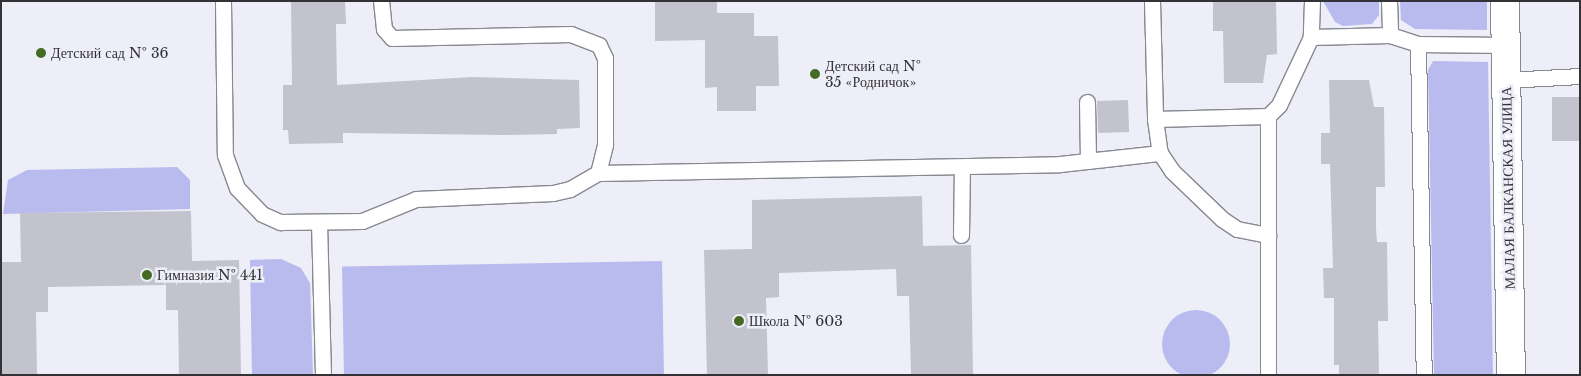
<!DOCTYPE html>
<meta charset="utf-8">
<style>
body{margin:0}
#map{position:relative;width:1581px;height:376px;overflow:hidden;background:#edeef8;font-family:"Libre Baskerville",serif}
div>[style]{position:absolute}
[style*='--x']{left:calc(var(--x)*1px);top:calc(var(--y)*1px);width:calc(var(--w)*1px);rotate:calc(var(--a)*1deg)}
.green>*{inset:0;background:#b9bbef;transform-origin:0 0}
.round{border-radius:50%}
.building>*{inset:0;background:#c2c3cc;transform-origin:0 0}
.roads{filter:drop-shadow(1px 0 #878890) drop-shadow(-1px 0 #878890) drop-shadow(0 1px #878890) drop-shadow(0 -1px #878890)}
.lane>*{height:15px;margin:-7.5px;padding:0 7.5px;transform-origin:7.5px;border-radius:7.5px;background:#fff}
.street>*{height:28px;margin:-14px;padding:0 14px;transform-origin:14px;border-radius:14px;background:#fff}
.dots>*{width:14px;height:14px;translate:-50% -50%;box-sizing:border-box;border:2px solid #edeef8;border-radius:50%}
span{translate:-50% -50%;white-space:nowrap;text-align:center;line-height:1.15;-webkit-text-stroke:5px #edeef8;paint-order:stroke}
.poi-label{font-size:14px;color:#333337}
.left{translate:0 -50%;text-align:left}
.street-label{font-size:14px;color:#333337}
.frame{position:absolute;inset:0;border:2px solid #333337;pointer-events:none}
</style>
<div id="map">
<div class="green">
<div style="clip-path:polygon(1323px 1px,1379px 1px,1379px 15px,1372px 24px,1343px 26px,1335px 22px)"></div>
<div style="clip-path:polygon(1400px 1px,1487px 1px,1487px 30px,1415px 29px,1401px 20px)"></div>
<div style="clip-path:polygon(1433px 61px,1488px 62px,1493px 375px,1434px 375px,1428px 70px)"></div>
<div style="clip-path:polygon(177px 167px,190px 180px,190px 209px,3px 214px,8px 180px,27px 170px)"></div>
<div style="clip-path:polygon(281px 259px,301px 268px,310px 283px,313px 375px,252px 375px,250px 260px)"></div>
<div style="left:662px;top:261px;width:114px;height:320px;rotate:89deg"></div>
<div class="round" style="left:1162px;top:310px;width:68px;height:68px"></div>
</div>
<div class="building">
<div style="clip-path:polygon(291px 1px,345px 1px,346px 24px,336px 24px,337px 85px,472px 77px,579px 80px,580px 128px,557px 129px,557px 134px,503px 135px,343px 133px,343px 143px,289px 144px,288px 130px,283px 130px,283px 85px,292px 85px)"></div>
<div style="clip-path:polygon(655px 1px,717px 1px,717px 13px,754px 13px,754px 36px,778px 36px,779px 86px,756px 86px,756px 111px,717px 111px,717px 87px,705px 88px,705px 40px,655px 41px)"></div>
<div style="clip-path:polygon(1213px 1px,1276px 1px,1277px 54px,1267px 55px,1263px 83px,1224px 83px,1223px 31px,1213px 31px)"></div>
<div style="clip-path:polygon(1329px 80px,1369px 80px,1374px 107px,1384px 107px,1385px 187px,1376px 187px,1376px 228px,1377px 242px,1387px 242px,1388px 321px,1378px 321px,1379px 375px,1339px 375px,1339px 365px,1334px 365px,1334px 298px,1324px 298px,1323px 268px,1333px 268px,1330px 164px,1321px 164px,1321px 133px,1330px 133px)"></div>
<div style="left:1580px;top:97px;width:44px;height:28px;rotate:90deg"></div>
<div style="left:1128px;top:100px;width:32px;height:31px;rotate:88deg"></div>
<div style="clip-path:polygon(922px 196px,923px 246px,971px 245px,973px 375px,911px 375px,909px 296px,897px 296px,896px 269px,779px 273px,779px 297px,766px 298px,768px 375px,707px 375px,704px 250px,752px 249px,752px 200px)"></div>
<div style="clip-path:polygon(191px 211px,192px 261px,239px 260px,241px 375px,179px 375px,178px 310px,166px 310px,166px 285px,48px 287px,48px 312px,36px 312px,37px 375px,1px 375px,1px 262px,21px 262px,20px 213px)"></div>
</div>
<div class="roads">
<div class="lane">
<div style="--x:223;--y:1;--w:154;--a:89.3"></div>
<div style="--x:225;--y:155;--w:35;--a:70"></div>
<div style="--x:237;--y:188;--w:36;--a:46"></div>
<div style="--x:262;--y:214;--w:20;--a:24"></div>
<div style="--x:280;--y:222;--w:82;--a:-0.7"></div>
<div style="--x:362;--y:221;--w:58;--a:-22.2"></div>
<div style="--x:416;--y:199;--w:137;--a:-2.5"></div>
<div style="--x:553;--y:193;--w:17;--a:-13"></div>
<div style="--x:570;--y:189;--w:32;--a:-30"></div>
<div style="--x:598;--y:173;--w:30;--a:-76"></div>
<div style="--x:605;--y:144;--w:86;--a:-90"></div>
<div style="--x:605;--y:58;--w:14;--a:-115"></div>
<div style="--x:599;--y:45;--w:30;--a:-159"></div>
<div style="--x:571;--y:34;--w:179;--a:178.7"></div>
<div style="--x:392;--y:38;--w:12;--a:-132"></div>
<div style="--x:384;--y:29;--w:28;--a:-96"></div>
<div style="--x:1152;--y:1;--w:118;--a:88.5"></div>
<div style="--x:1155;--y:119;--w:34;--a:82"></div>
<div style="--x:1160;--y:153;--w:22;--a:56"></div>
<div style="--x:1172;--y:171;--w:69;--a:43.8"></div>
<div style="--x:1222;--y:219;--w:18;--a:34"></div>
<div style="--x:1237;--y:229;--w:32;--a:11"></div>
<div style="--x:1312;--y:1;--w:36;--a:92"></div>
<div style="--x:1311;--y:37;--w:79;--a:-1.5"></div>
<div style="--x:1390;--y:35;--w:29;--a:18"></div>
<div style="--x:1418;--y:44;--w:88;--a:0.7"></div>
<div style="--x:1389;--y:1;--w:34;--a:88"></div>
<div style="--x:1418;--y:44;--w:331;--a:89"></div>
<div style="--x:1506;--y:80;--w:74;--a:-3.1"></div>
<div style="--x:1087;--y:102;--w:59;--a:89"></div>
<div style="--x:1268;--y:116;--w:259;--a:90"></div>
<div style="--x:1155;--y:119;--w:113;--a:-1.5"></div>
<div style="--x:1268;--y:116;--w:16;--a:-45"></div>
<div style="--x:1279;--y:105;--w:75;--a:-64.8"></div>
<div style="--x:598;--y:173;--w:462;--a:-1.1"></div>
<div style="--x:1060;--y:164;--w:101;--a:-6.3"></div>
<div style="--x:319;--y:222;--w:153;--a:88.5"></div>
<div style="--x:961;--y:235;--w:68;--a:-89.2"></div>
</div>
<div class="street">
<div style="--x:1505;--y:1;--w:374;--a:89.1"></div>
</div>
</div>
<div class="dots">
<div style="left:41px;top:53px;background:#446a25"></div>
<div style="left:815px;top:74px;background:#446a25"></div>
<div style="left:147px;top:275px;background:#446a25"></div>
<div style="left:739px;top:321px;background:#446a25"></div>
</div>
<div class="poi-label">
<span class="left" style="left:51px;top:53px">Детский сад № 36</span>
<span class="left" style="left:825px;top:74px">Детский сад №<br>35 «Родничок»</span>
<span class="left" style="left:157px;top:275px">Гимназия № 441</span>
<span class="left" style="left:749px;top:321px">Школа № 603</span>
</div>
<div class="street-label">
<span style="left:1508px;top:188px;rotate:-91deg">МАЛАЯ БАЛКАНСКАЯ УЛИЦА</span>
</div>
<div class="frame"></div>
</div>
